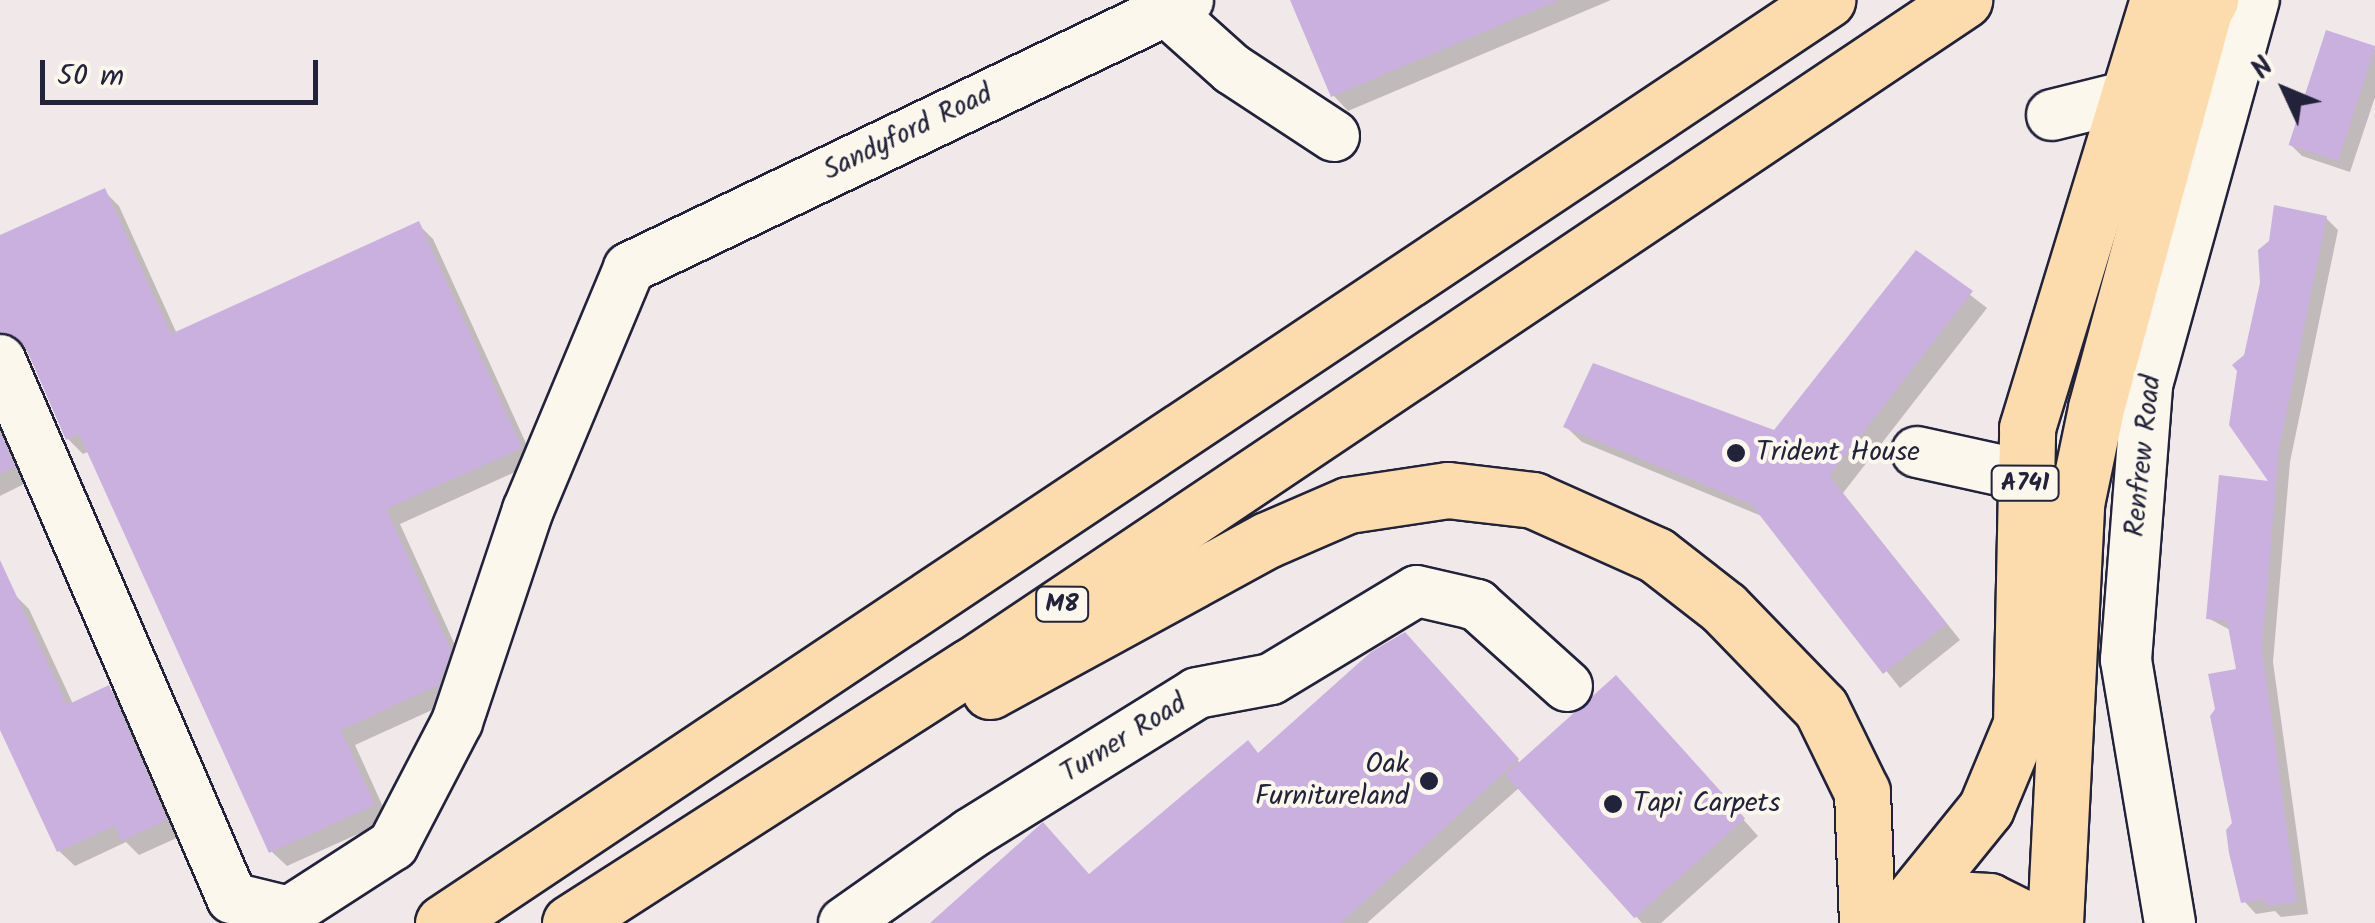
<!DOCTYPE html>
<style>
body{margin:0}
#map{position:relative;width:2375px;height:923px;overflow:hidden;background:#f1e9e9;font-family:Kalam,sans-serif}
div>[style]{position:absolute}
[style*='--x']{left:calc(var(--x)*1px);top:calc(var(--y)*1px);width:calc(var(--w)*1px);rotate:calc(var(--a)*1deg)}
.shadow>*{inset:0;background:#0003}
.building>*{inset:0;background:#cab0de;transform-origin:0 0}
.roads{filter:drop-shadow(2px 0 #22223b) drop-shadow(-2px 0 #22223b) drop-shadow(0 2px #22223b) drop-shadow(0 -2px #22223b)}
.minor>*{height:50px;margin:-25px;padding:0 25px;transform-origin:25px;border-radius:25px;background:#fbf7ec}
.major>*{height:55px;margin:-27.5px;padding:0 27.5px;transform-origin:27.5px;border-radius:27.5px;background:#fcdcac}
.highway>*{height:55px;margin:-27.5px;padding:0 27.5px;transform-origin:27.5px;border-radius:27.5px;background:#fcdcac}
.dots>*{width:28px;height:28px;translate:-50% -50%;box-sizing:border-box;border:5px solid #fbf7ec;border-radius:50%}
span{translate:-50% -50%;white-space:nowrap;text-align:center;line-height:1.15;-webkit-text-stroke:8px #fbf7ec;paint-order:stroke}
.shield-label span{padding:2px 8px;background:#fbf7ec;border:2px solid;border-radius:8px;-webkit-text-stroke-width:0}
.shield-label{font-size:25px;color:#22223b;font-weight:700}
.street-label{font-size:28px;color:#22223b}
.poi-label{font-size:28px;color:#22223b}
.left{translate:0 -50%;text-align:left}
.right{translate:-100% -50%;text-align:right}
.north{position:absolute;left:2235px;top:40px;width:100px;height:100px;-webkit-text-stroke:8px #fbf7ec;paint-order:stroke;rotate:314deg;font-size:28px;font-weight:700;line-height:40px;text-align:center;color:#22223b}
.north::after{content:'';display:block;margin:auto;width:35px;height:45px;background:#22223b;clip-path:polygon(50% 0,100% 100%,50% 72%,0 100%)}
.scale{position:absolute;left:40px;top:60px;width:278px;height:45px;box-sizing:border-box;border:5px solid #22223b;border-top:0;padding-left:12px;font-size:30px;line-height:35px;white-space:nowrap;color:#22223b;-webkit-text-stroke:8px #fbf7ec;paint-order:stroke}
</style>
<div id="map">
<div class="shadow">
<div style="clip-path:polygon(1305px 0,1611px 0,1348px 111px,1333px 95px)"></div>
<div style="clip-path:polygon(2327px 33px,2375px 49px,2375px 97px,2350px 172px,2302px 156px,2290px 144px)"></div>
<div style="clip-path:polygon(104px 191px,119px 206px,177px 334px,418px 224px,433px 239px,535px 463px,400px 524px,465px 667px,454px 700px,355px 745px,389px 820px,287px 866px,271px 851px,90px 451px,83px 454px,68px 439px,27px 351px,5px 347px,0 354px,0 238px)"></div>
<div style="clip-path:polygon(2326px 218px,2338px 230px,2290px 462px,2273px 662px,2308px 914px,2281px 917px,2275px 911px,2256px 914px,2244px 901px,2235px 824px,2239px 671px,2232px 631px,2208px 618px,2273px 484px,2246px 356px)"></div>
<div style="clip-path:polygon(1916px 253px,1987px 308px,1843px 493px,1960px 640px,1900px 688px,1764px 517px,1582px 442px,1566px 427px,1775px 433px)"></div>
<div style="clip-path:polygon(0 411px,28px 482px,0 496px)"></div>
<div style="clip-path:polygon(14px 594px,29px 609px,73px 704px,108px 688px,124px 703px,181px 836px,139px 855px,126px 842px,75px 866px,59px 851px,0 724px,0 600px)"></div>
<div style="clip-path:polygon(1420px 651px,1521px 764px,1631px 694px,1758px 836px,1661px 923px,1642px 923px,1520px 787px,1367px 923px,934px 923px,1090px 877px)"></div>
</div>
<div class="building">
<div style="clip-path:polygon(1290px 0,1559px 0,1331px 97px)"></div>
<div style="left:2326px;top:30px;width:52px;height:121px;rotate:18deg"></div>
<div style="clip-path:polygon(105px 188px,171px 334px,419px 221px,522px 448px,386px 509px,451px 650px,439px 685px,341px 730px,375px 805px,269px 853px,79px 434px,66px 440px,26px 348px,0 332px,0 235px)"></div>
<div style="clip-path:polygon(2274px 205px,2327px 216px,2279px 449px,2262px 649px,2297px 902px,2266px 906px,2265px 899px,2241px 903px,2229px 853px,2226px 830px,2232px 823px,2210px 716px,2215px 709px,2208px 674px,2236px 669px,2227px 621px,2206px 619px,2219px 475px,2268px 481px,2229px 425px,2237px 371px,2232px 365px,2244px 355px,2260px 283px,2258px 250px,2269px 241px)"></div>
<div style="clip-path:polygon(1916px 250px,1973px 291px,1829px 476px,1947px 624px,1883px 674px,1751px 504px,1563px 427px,1593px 363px,1774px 430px)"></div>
<div style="clip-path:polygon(0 433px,15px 466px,0 474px)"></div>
<div style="clip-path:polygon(0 560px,67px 705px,109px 685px,167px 820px,121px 841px,115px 826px,57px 852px,0 730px)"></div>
<div style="clip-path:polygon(1405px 632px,1519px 759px,1341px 923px,930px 923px,1043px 822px,1089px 874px,1248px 740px,1258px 753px,1371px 652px)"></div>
<div style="left:1616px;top:675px;width:193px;height:149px;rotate:48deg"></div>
</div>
<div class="roads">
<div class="minor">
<div style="--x:1166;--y:10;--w:89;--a:41.8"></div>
<div style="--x:1232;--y:69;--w:122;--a:33.3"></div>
<div style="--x:2052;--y:115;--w:83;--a:-13.9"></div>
<div style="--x:0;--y:360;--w:586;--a:66.67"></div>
<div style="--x:232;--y:898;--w:59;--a:13.8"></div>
<div style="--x:289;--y:912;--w:124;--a:-32.8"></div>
<div style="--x:393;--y:845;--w:139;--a:-62.5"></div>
<div style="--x:457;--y:722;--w:224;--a:-71.5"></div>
<div style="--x:528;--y:510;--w:262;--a:-67.3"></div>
<div style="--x:629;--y:268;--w:620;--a:-25.61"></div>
<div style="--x:1917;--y:452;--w:112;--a:12.4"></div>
<div style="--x:844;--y:923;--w:154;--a:-35.2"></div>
<div style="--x:970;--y:834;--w:267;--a:-31.8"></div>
<div style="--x:1197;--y:693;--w:75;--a:-10.7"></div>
<div style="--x:1271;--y:679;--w:170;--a:-31.1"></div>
<div style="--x:1417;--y:591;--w:62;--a:13.1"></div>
<div style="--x:1477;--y:605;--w:121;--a:42"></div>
<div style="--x:2170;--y:923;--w:267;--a:-99.5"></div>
<div style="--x:2126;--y:660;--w:276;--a:-85.6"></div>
<div style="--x:2147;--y:385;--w:400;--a:-74.5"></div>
</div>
<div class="major">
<div style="--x:1893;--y:923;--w:148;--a:-51"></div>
<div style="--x:1986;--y:808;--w:91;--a:-67.4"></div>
<div style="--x:2021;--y:724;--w:296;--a:-88.8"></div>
<div style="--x:2027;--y:428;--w:448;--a:-73"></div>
<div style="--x:1897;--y:923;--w:27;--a:-34"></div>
<div style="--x:1919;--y:908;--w:35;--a:-15"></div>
<div style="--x:1953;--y:899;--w:36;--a:3"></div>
<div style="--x:1989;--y:901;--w:49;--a:26.6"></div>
<div style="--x:2055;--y:923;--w:420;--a:-87.1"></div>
<div style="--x:2076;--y:504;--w:98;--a:-78.2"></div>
<div style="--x:2096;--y:408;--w:423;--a:-74.8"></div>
</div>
<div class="highway">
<div style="--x:2204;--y:10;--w:12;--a:-59"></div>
<div style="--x:990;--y:691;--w:315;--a:-28.6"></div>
<div style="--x:1267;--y:540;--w:88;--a:-23.4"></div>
<div style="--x:1348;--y:505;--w:101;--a:-8.5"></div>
<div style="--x:1448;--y:490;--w:86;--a:6.7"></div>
<div style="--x:1533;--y:500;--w:135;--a:24.1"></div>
<div style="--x:1656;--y:555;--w:86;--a:37.9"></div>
<div style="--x:1724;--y:608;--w:139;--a:45.9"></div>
<div style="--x:1821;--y:708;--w:93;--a:64"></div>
<div style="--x:1862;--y:792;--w:131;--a:87.8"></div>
<div style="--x:443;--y:923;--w:1664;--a:-33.7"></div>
<div style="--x:570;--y:923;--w:476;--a:-32.7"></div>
<div style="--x:971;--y:666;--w:1196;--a:-33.85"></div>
</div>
</div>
<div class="dots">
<div style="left:1736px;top:453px;background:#22223b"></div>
<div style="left:1429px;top:781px;background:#22223b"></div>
<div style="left:1613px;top:804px;background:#22223b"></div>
</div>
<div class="shield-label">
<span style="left:2025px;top:483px">A741</span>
<span style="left:1062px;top:604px">M8</span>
</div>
<div class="street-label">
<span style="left:908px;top:133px;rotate:-26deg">Sandyford Road</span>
<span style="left:2144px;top:456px;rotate:-84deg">Renfrew Road</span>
<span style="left:1124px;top:739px;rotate:-32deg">Turner Road</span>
</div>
<div class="poi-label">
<span class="left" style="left:1756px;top:453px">Trident House</span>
<span class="right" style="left:1409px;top:781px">Oak<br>Furnitureland</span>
<span class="left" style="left:1633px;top:804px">Tapi Carpets</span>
</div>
<div class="north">N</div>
<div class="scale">50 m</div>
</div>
